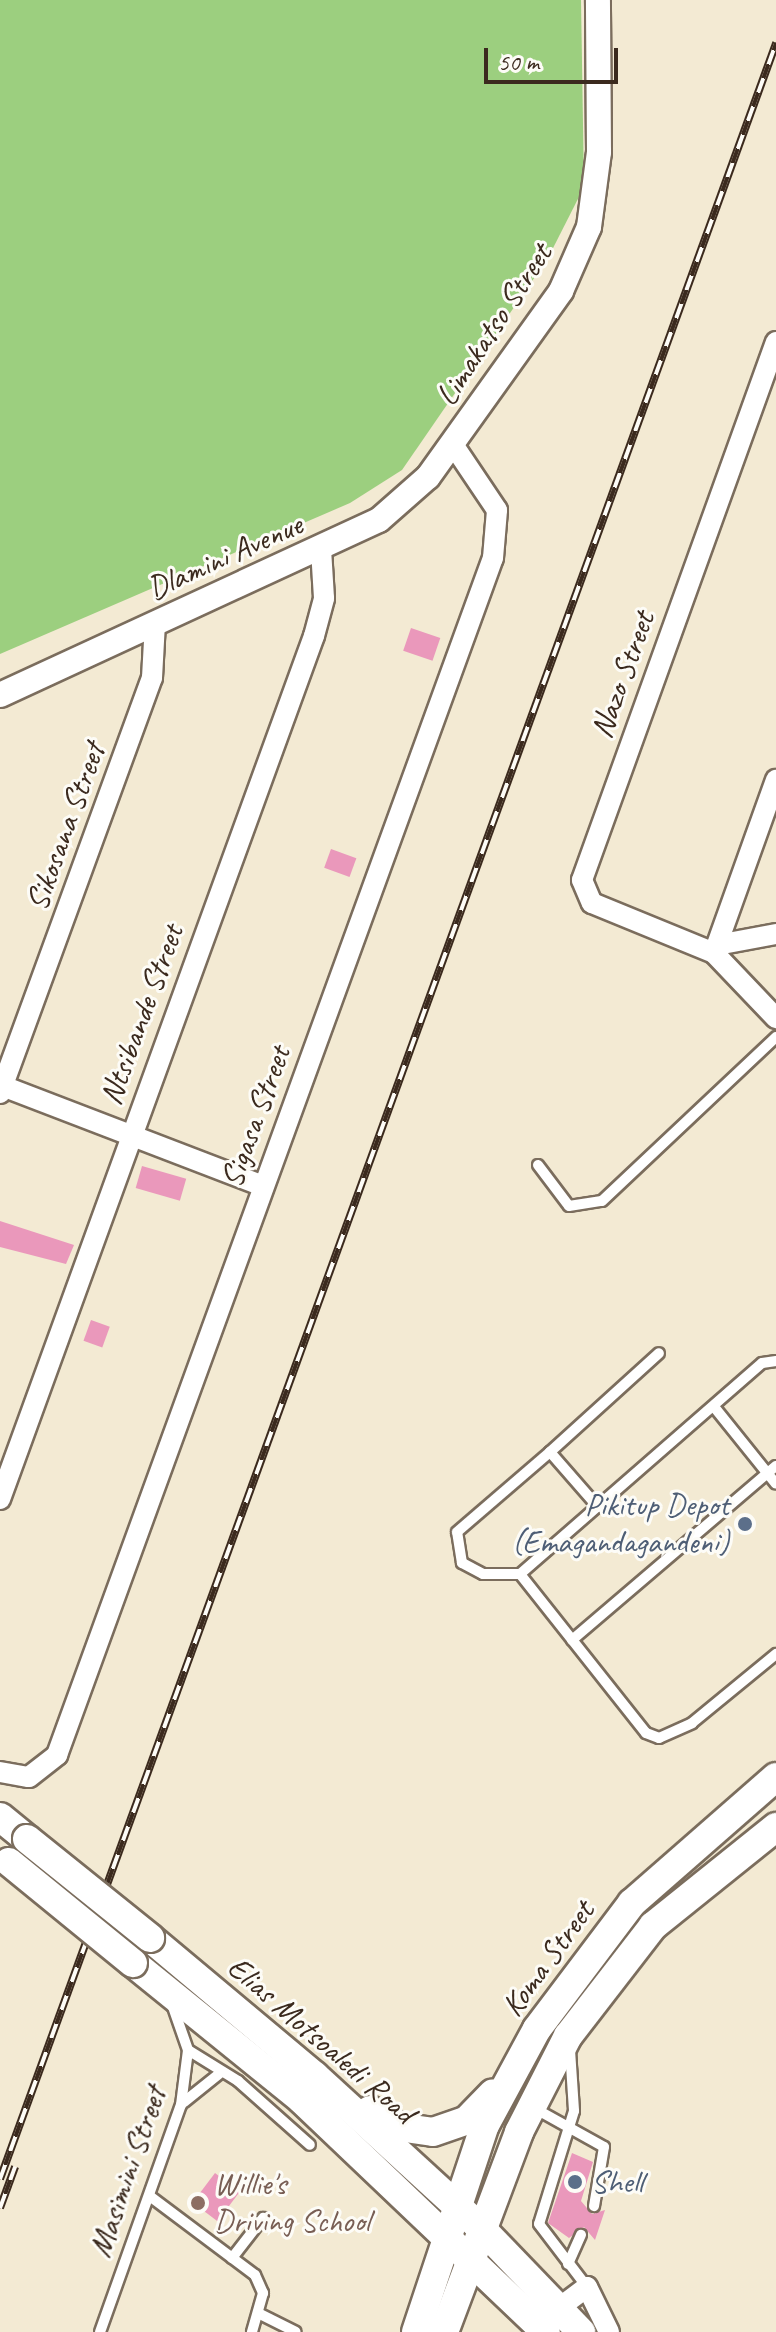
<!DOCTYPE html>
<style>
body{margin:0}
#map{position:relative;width:776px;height:2332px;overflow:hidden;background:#f3ead3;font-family:Caveat,sans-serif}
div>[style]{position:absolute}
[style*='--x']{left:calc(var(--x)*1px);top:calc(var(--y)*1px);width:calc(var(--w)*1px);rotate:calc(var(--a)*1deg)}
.green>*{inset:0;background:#9ccf7f}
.building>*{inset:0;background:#ea98bb;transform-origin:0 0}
.roads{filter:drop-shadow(2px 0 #7b6d5d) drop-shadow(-2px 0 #7b6d5d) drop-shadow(0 2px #7b6d5d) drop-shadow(0 -2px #7b6d5d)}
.service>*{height:10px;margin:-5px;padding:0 5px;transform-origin:5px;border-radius:5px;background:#fff}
.minor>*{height:20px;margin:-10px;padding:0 10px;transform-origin:10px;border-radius:10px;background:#fff}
.tertiary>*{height:24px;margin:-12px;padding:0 12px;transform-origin:12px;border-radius:12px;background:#fff}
.secondary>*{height:28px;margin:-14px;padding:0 14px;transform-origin:14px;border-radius:14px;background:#fff}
.rail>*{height:8px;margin-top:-4px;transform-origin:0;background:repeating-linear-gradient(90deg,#fdfcf7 0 15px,#3b2a1e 0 30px);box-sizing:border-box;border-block:2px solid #3b2a1e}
.bridges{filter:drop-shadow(2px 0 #7b6d5d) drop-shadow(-2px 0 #7b6d5d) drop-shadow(0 2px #7b6d5d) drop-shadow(0 -2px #7b6d5d)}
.secondary-bridge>*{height:28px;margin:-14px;padding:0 14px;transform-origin:14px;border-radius:14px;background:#fff}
.dots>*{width:22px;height:22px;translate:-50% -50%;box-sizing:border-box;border:4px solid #fdfcf7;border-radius:50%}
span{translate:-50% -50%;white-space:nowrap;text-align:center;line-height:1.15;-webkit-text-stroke:6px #fdfcf7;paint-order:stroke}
.street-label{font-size:32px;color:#3b2a1e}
.service-label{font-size:32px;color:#4e5e75}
.right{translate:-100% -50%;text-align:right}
.left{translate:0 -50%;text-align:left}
.education-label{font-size:32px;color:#785e54}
.scale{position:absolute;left:484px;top:48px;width:134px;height:36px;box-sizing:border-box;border:4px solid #3b2a1e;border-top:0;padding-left:10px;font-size:24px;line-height:28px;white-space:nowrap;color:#3b2a1e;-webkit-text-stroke:6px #fdfcf7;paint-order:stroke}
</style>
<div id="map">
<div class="green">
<div style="clip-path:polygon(0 0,581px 0,584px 187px,548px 258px,402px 470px,350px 503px,0 654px)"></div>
</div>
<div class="building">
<div style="left:411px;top:628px;width:31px;height:24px;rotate:19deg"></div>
<div style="left:331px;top:849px;width:27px;height:20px;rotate:20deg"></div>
<div style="left:142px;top:1166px;width:46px;height:23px;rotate:16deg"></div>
<div style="clip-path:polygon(0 1221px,74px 1245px,66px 1264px,0 1247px)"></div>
<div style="left:91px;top:1320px;width:20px;height:22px;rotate:20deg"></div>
<div style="clip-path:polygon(572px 2153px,593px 2162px,581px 2201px,592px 2214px,605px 2210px,595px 2240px,584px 2227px,569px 2238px,548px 2223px)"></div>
<div style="left:215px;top:2173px;width:31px;height:37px;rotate:37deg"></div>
</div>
<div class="roads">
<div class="service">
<div style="--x:538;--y:1165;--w:51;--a:52.9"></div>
<div style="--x:569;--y:1206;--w:33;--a:-9"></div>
<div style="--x:602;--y:1201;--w:239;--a:-43.3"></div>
<div style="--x:776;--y:1361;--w:14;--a:172"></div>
<div style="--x:762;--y:1363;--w:321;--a:138.9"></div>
<div style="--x:520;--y:1574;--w:203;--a:51.6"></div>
<div style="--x:646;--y:1733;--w:14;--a:21"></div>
<div style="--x:659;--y:1738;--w:36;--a:-24"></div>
<div style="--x:692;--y:1723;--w:109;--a:-39.4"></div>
<div style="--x:715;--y:1408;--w:97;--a:51.2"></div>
<div style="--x:598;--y:1507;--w:73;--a:-131.1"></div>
<div style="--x:550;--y:1452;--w:147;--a:-42.2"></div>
<div style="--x:520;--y:1574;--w:37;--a:180"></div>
<div style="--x:483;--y:1574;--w:24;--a:-152"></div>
<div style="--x:462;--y:1563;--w:31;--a:-99"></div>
<div style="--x:457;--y:1532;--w:123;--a:-40.7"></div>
<div style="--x:572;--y:1640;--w:268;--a:-40.5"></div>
<div style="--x:188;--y:2050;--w:59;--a:31.8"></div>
<div style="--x:238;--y:2081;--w:96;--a:41.6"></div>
<div style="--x:570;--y:2050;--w:61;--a:86.2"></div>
<div style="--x:574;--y:2111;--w:118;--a:107.2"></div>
<div style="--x:539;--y:2224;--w:79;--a:52.7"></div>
<div style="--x:184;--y:2102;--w:45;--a:-38.7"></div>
<div style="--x:534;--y:2108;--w:80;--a:29.1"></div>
<div style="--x:604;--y:2147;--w:60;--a:99.6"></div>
<div style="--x:151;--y:2197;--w:130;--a:36.9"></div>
<div style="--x:255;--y:2275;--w:20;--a:66"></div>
<div style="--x:263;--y:2293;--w:41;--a:105.8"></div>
<div style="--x:232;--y:2258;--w:51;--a:-52.2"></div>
<div style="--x:568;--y:2264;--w:32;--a:-66"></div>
<div style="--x:258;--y:2313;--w:42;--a:26.6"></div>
<div style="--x:100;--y:2332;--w:241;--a:-70.4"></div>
<div style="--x:181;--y:2105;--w:55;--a:-82.7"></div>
<div style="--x:188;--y:2050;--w:46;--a:-109.2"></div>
</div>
<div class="minor">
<div style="--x:776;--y:342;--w:572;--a:109.83"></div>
<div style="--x:582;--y:880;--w:25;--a:67"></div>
<div style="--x:592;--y:903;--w:132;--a:22.3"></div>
<div style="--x:714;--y:953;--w:90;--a:46.4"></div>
<div style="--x:717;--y:945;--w:60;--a:-10.6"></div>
<div style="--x:714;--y:953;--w:184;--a:-70.3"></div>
<div style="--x:0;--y:1085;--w:282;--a:21"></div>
<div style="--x:0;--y:1093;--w:442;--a:-69.9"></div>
<div style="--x:152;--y:678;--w:55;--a:-86.9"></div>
<div style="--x:0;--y:1499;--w:918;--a:-70.01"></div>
<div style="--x:314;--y:636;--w:39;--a:-75"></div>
<div style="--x:324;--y:598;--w:49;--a:-93.5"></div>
<div style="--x:0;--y:1772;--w:29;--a:10"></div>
<div style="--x:29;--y:1777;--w:36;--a:-38"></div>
<div style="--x:57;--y:1755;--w:1274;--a:-69.99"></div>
<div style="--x:493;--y:558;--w:48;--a:-85.2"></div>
<div style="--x:497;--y:510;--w:77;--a:-123.9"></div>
<div style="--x:559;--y:2308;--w:35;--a:-37"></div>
<div style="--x:587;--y:2287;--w:50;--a:63.9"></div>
</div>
<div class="tertiary">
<div style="--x:0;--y:695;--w:417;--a:-24.8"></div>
<div style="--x:379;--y:520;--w:65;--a:-41.3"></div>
<div style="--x:428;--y:477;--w:229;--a:-54.4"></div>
<div style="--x:561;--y:291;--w:70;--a:-66.4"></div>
<div style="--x:589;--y:227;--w:76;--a:-82.4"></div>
<div style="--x:599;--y:152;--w:152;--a:-90.4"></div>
</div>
<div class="secondary">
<div style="--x:0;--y:1817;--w:35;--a:39"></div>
<div style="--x:150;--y:1938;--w:215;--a:39.9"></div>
<div style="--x:315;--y:2076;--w:226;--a:42.5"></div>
<div style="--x:482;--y:2229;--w:143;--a:46.1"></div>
<div style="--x:133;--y:1963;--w:216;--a:39"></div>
<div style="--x:301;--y:2099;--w:338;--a:43.6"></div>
<div style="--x:370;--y:2110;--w:33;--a:31"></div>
<div style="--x:398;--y:2127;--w:35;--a:8"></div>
<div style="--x:433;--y:2132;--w:36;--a:-19"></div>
<div style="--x:467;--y:2120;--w:37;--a:-46"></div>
<div style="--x:416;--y:2332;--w:218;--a:-71.6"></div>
<div style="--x:485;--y:2125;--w:109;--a:-61.6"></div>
<div style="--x:537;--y:2029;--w:158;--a:-53"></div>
<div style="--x:632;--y:1903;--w:191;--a:-41.2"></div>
<div style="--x:444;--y:2332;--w:214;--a:-69.4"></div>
<div style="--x:519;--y:2132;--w:108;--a:-63"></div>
<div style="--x:568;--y:2036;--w:139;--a:-52.3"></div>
<div style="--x:653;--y:1926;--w:158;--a:-38.8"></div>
</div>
</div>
<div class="rail">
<div style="--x:0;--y:2179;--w:2273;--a:-70.03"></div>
<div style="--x:0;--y:2208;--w:44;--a:-69.9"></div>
</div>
<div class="bridges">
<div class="secondary-bridge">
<div style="--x:27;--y:1839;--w:158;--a:38.8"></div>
<div style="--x:9;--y:1862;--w:160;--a:39.2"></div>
</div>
</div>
<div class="dots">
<div style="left:745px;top:1524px;background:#5c6f8a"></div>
<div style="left:575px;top:2182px;background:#5c6f8a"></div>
<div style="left:198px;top:2203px;background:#8d6e63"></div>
</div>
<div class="street-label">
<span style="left:494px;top:325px;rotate:-57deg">Limakatso Street</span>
<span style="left:225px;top:557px;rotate:-24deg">Dlamini Avenue</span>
<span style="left:623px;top:675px;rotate:-70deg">Nazo Street</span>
<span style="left:66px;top:827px;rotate:-70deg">Sikosana Street</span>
<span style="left:142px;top:1015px;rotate:-70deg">Ntsibande Street</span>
<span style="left:256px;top:1117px;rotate:-70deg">Sigasa Street</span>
<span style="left:548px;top:1959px;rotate:-54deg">Koma Street</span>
<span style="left:321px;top:2040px;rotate:41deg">Elias Motsoaledi Road</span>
<span style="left:128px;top:2172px;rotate:-71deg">Masimini Street</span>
</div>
<div class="service-label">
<span class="right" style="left:729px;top:1524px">Pikitup Depot<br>(Emagandagandeni)</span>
<span class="left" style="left:591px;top:2182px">Shell</span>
</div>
<div class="education-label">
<span class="left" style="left:214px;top:2203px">Willie's<br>Driving School</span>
</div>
<div class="scale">50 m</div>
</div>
